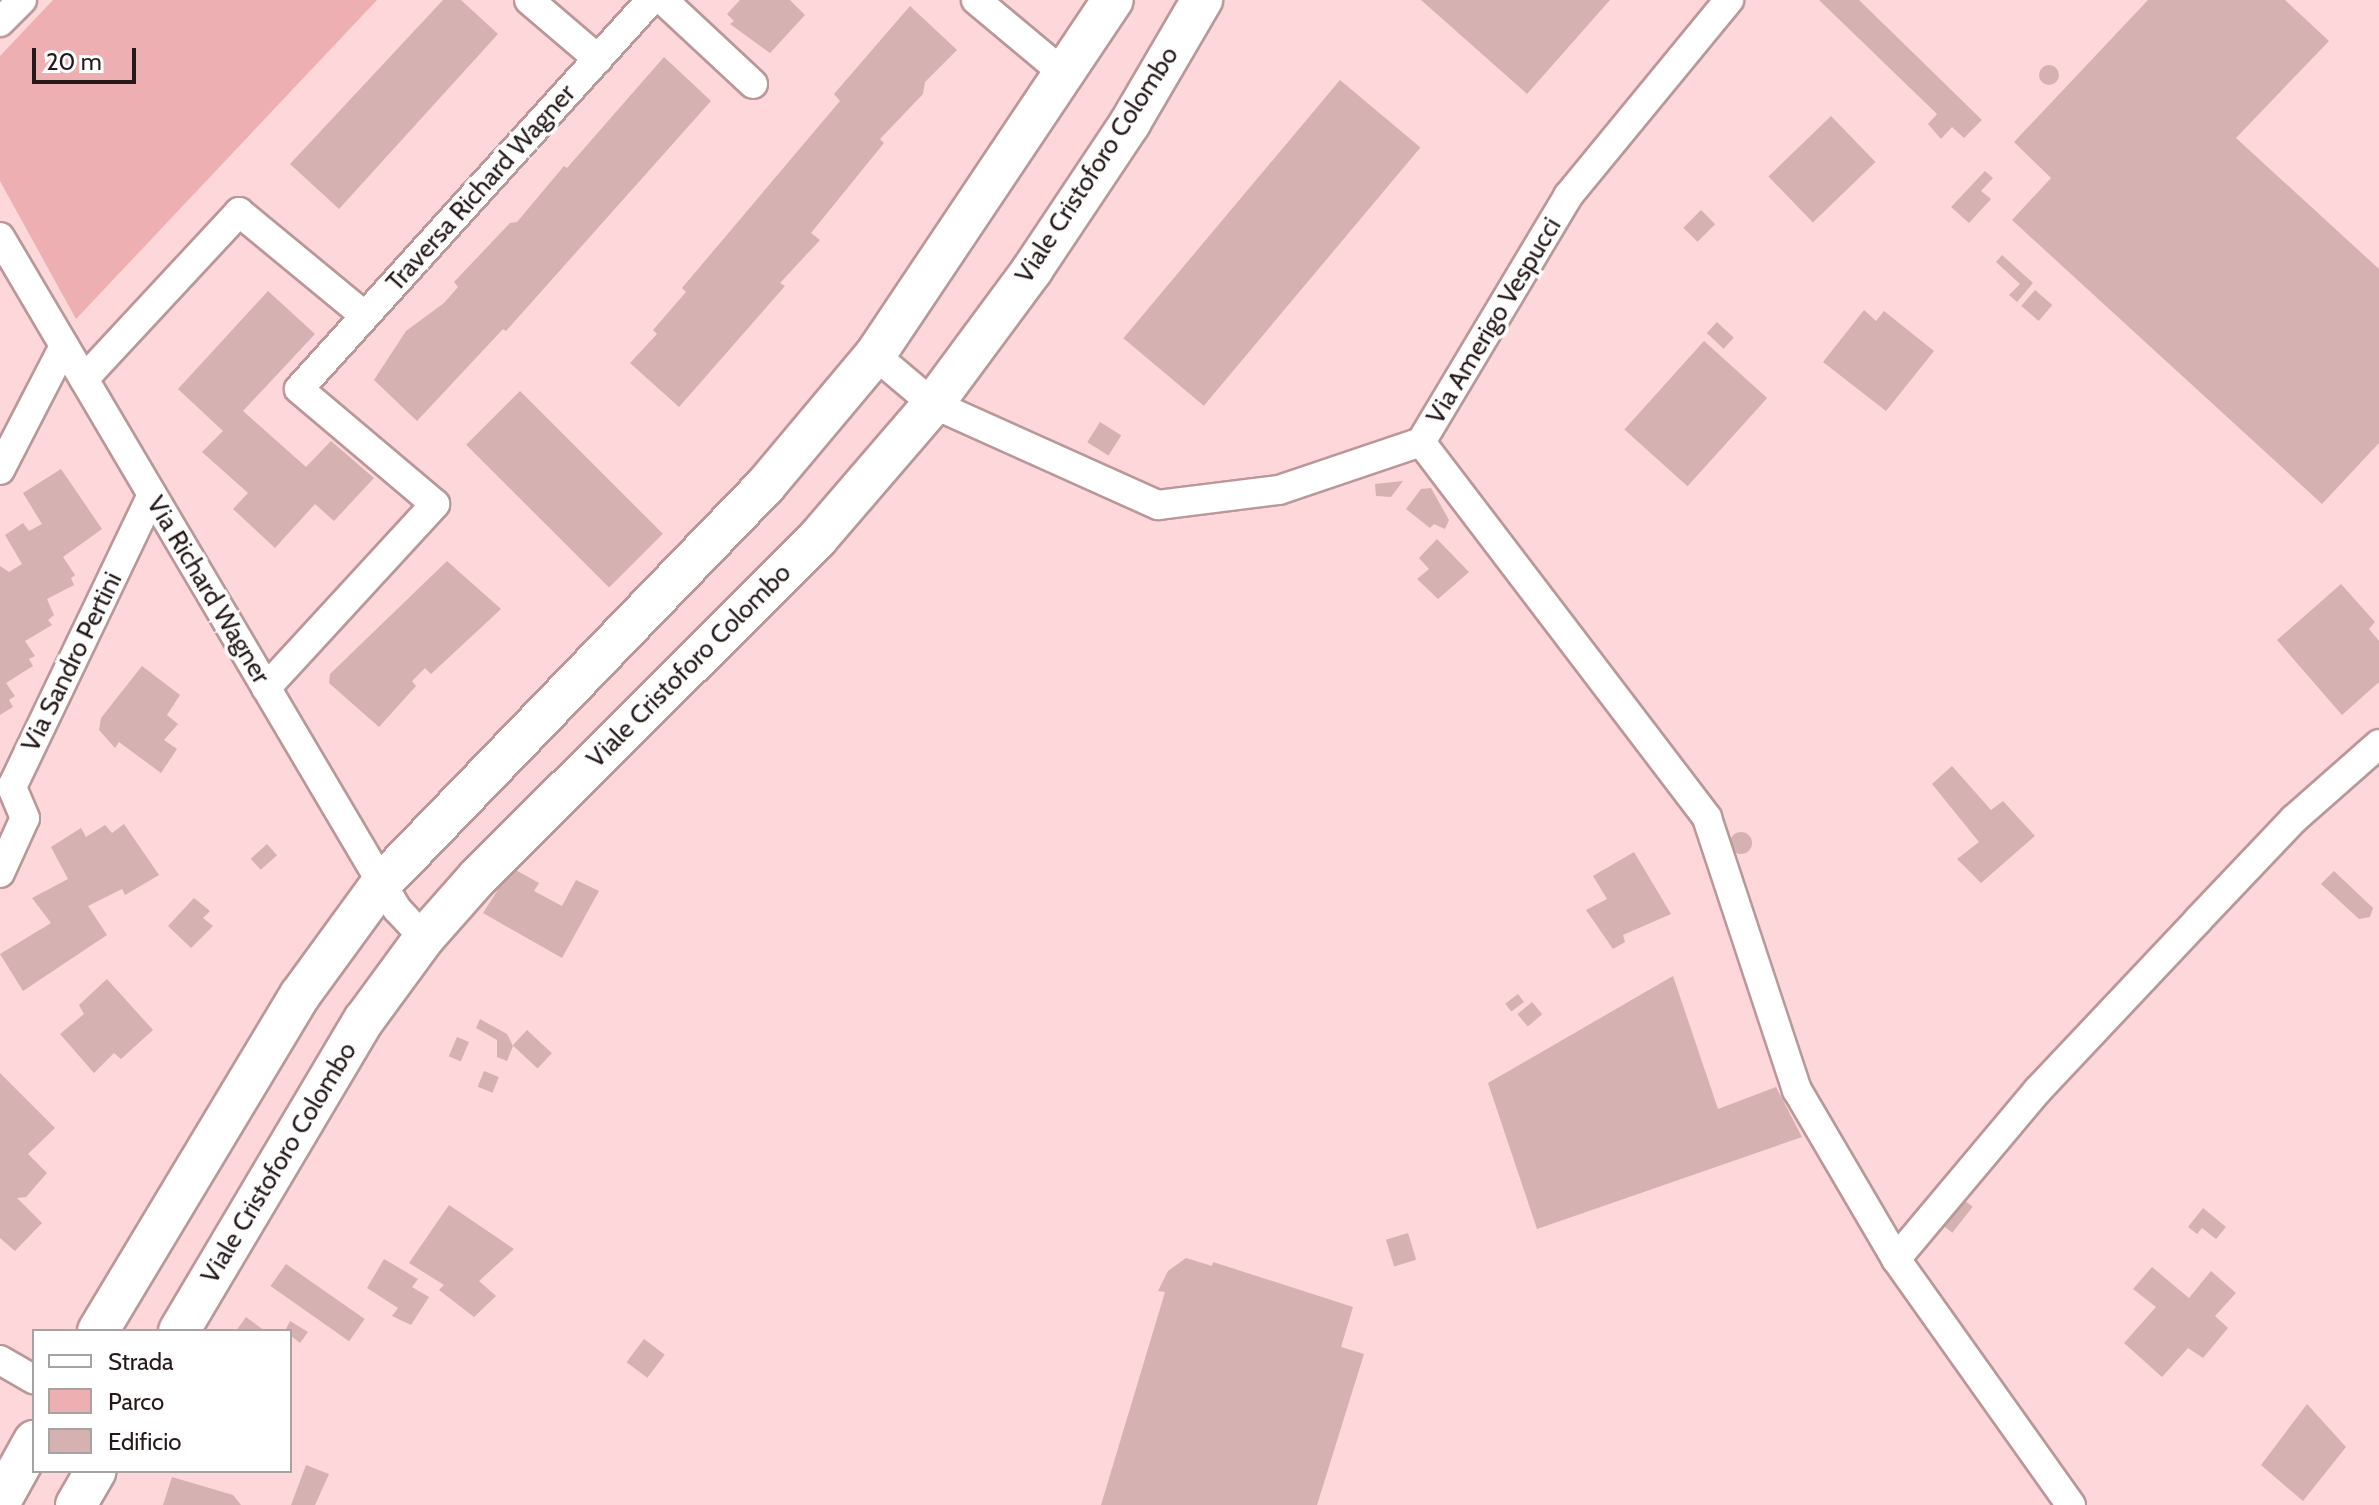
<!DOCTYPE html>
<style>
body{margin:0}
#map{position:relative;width:2379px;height:1505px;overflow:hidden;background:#fdd7d9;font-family:Cabin,sans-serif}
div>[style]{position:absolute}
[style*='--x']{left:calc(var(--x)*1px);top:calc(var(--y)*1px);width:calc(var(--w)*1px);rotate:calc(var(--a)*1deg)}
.green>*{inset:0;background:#edafb1}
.building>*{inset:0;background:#d5b1b2;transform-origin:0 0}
.round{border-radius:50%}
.roads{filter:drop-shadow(2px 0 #ba9799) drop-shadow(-2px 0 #ba9799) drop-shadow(0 2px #ba9799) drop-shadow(0 -2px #ba9799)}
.street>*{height:28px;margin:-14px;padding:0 14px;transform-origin:14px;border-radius:14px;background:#fff}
.secondary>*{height:40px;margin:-20px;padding:0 20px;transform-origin:20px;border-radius:20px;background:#fff}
span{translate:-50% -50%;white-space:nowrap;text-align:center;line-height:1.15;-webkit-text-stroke:7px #fff;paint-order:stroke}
.street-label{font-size:26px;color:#26191a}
.legend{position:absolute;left:32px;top:1329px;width:260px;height:144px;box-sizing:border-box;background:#fff;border:2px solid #a8a3a3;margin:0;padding:10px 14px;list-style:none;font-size:24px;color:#26191a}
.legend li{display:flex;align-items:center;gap:16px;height:40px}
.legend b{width:40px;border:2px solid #a8a3a3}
.scale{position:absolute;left:32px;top:48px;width:104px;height:36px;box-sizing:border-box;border:4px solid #26191a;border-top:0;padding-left:10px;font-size:24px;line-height:28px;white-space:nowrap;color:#26191a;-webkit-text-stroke:6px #fff;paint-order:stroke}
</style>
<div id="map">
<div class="green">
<div style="clip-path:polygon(53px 0,377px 0,76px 319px,0 181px,0 56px)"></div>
</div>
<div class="building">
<div style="clip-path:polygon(443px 0,461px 0,498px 34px,339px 209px,290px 164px)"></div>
<div style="clip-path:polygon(740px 0,790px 0,805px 15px,770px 53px,730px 24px,734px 21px,727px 14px)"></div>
<div style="clip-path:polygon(1421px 0,1610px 0,1527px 94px)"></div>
<div style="clip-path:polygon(1819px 0,1859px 0,1982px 120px,1964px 138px,1952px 127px,1941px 139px,1928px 124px,1937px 114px)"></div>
<div style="clip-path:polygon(2148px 0,2285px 0,2329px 41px,2236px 138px,2379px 269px,2379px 443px,2322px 504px,2012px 220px,2051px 178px,2014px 142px)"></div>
<div style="clip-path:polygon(910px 6px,957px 50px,925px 82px,923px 94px,880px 139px,884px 143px,811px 233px,820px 240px,780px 283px,785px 286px,679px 407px,630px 363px,657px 334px,653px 330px,686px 292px,682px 288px,840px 101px,834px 94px)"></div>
<div style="clip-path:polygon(664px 57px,711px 101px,506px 331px,503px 329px,417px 421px,374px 380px,406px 331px,444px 303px,458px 287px,454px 282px,510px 223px,517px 222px,564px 166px,567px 168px)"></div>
<div class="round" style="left:2039px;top:65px;width:20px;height:20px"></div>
<div style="left:1340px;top:80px;width:105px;height:337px;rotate:40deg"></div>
<div style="left:1831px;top:116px;width:64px;height:87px;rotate:46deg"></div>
<div style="clip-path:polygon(1985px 171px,1993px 178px,1981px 191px,1991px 199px,1969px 223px,1951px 207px)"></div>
<div style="left:1701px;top:210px;width:20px;height:25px;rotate:45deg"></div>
<div style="clip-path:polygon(2002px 255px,2033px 283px,2017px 302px,2009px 295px,2020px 284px,1996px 262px)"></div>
<div style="left:2035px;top:290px;width:23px;height:21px;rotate:41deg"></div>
<div style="clip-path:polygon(268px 291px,315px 334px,243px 411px,306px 467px,331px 441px,374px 478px,334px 521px,315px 504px,275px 548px,233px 509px,248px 493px,202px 452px,223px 431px,178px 389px)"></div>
<div style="clip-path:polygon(1864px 310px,1876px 321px,1884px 311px,1934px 351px,1886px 411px,1823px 362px)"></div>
<div style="left:1717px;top:322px;width:23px;height:15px;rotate:43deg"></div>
<div style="left:1704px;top:341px;width:85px;height:119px;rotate:42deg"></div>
<div style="left:520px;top:391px;width:202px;height:76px;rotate:45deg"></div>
<div style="left:1100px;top:422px;width:25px;height:24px;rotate:32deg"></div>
<div style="clip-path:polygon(61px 469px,102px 529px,63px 557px,75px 575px,71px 578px,74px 585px,47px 599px,54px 615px,48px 620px,52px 625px,25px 641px,35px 656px,29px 659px,33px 666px,6px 683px,15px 696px,9px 700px,13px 707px,0 715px,0 566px,9px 572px,22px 564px,5px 535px,23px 523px,29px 531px,42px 524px,23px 493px)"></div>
<div style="clip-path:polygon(1403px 481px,1391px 497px,1376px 496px,1375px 484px)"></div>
<div style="clip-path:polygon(1431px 488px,1449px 520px,1445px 529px,1434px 524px,1430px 528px,1406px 509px,1421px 489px)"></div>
<div style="clip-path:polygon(1437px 539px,1469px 572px,1438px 599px,1417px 579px,1429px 569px,1419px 558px)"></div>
<div style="clip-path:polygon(447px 561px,501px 609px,431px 674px,425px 668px,412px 681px,416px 686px,379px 727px,329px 683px,330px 674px)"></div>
<div style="clip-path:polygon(2341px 584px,2375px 622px,2369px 629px,2379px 641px,2379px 682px,2342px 715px,2277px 640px)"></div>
<div style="clip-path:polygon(142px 666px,180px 695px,167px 715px,178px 724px,164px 740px,177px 749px,161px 773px,119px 742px,115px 748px,99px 730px,101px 718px)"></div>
<div style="clip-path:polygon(1952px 766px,1991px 810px,2003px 801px,2035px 836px,1981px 883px,1957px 859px,1979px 842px,1932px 784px)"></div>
<div style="clip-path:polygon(124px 824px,159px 875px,125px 895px,122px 889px,88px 906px,107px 935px,23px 991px,0 954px,51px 923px,32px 898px,68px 879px,51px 847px,81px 828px,86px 837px,105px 825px,112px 833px)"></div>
<div class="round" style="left:1730px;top:832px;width:22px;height:22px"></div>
<div style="left:267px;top:844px;width:15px;height:22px;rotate:48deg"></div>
<div style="clip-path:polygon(1634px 852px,1671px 914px,1623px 935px,1625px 942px,1613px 949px,1586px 910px,1607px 899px,1593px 876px)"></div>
<div style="clip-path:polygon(512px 868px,539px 883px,534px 891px,562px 906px,576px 880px,599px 891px,562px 958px,483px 913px)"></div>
<div style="clip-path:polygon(2334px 871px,2373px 908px,2370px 917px,2359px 919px,2321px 884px)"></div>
<div style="clip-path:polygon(194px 898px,210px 911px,203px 918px,213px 926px,191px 948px,168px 926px)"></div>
<div style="clip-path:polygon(1673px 976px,1718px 1109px,1776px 1087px,1802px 1137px,1537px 1229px,1488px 1083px)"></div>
<div style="clip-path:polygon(107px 979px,153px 1030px,121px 1059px,114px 1053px,94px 1073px,60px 1034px,84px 1014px,79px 1005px)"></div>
<div style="left:1518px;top:994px;width:10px;height:16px;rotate:53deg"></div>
<div style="left:1532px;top:1002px;width:16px;height:19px;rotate:50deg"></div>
<div style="clip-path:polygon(480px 1019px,507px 1034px,513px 1046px,507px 1061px,497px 1057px,497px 1040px,476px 1028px)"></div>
<div style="left:527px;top:1030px;width:34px;height:21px;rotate:43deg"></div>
<div style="left:457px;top:1037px;width:13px;height:21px;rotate:23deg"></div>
<div style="left:484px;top:1071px;width:16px;height:17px;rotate:22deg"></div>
<div style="clip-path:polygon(0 1073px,55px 1128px,28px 1154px,47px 1173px,26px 1197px,17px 1198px,42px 1223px,15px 1251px,0 1238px)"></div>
<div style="left:1964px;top:1200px;width:11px;height:33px;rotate:38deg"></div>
<div style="clip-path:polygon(449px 1205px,514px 1249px,479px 1281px,496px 1296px,474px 1317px,439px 1290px,444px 1285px,409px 1263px)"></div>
<div style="clip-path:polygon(2203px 1208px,2226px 1227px,2216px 1239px,2202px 1228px,2197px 1234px,2188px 1227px)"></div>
<div style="left:1408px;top:1233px;width:28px;height:23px;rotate:73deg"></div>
<div style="clip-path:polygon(1186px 1258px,1212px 1266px,1213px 1262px,1353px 1307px,1341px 1347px,1364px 1354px,1317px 1505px,1101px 1505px,1165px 1292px,1158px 1291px,1168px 1271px)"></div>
<div style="clip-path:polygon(384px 1259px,418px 1279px,412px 1287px,429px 1297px,411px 1325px,392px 1316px,398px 1308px,367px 1288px)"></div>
<div style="left:286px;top:1264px;width:96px;height:27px;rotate:35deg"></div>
<div style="clip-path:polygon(2152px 1267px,2189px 1298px,2211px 1271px,2236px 1293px,2215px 1316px,2228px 1328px,2203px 1358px,2188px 1348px,2162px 1377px,2124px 1343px,2156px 1307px,2133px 1289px)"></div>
<div style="clip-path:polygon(246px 1317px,265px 1331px,236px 1331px)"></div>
<div style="clip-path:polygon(290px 1321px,308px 1332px,300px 1343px,285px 1331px)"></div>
<div style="left:644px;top:1339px;width:26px;height:29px;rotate:37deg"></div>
<div style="clip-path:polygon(2307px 1404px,2346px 1447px,2303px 1501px,2261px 1465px)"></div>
<div style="clip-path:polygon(306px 1465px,329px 1474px,315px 1505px,291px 1505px)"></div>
<div style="clip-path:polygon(172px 1477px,233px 1495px,241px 1505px,163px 1505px)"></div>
</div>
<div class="roads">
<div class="street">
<div style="--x:529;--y:0;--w:91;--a:40.5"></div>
<div style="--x:663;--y:0;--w:123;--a:43"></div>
<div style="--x:976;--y:0;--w:119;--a:39.9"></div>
<div style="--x:0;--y:22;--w:31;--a:-45"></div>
<div style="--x:0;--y:237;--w:781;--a:59.43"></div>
<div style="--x:397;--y:909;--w:40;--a:47"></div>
<div style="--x:875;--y:355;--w:76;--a:40.2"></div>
<div style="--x:933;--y:404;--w:247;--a:24.2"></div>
<div style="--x:1158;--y:505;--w:122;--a:-7.1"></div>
<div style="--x:1279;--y:490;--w:150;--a:-18.7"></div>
<div style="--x:1421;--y:442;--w:287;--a:-59.1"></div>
<div style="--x:1568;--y:196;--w:254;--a:-50.6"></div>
<div style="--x:84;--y:379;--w:228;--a:-47.1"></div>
<div style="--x:239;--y:212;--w:163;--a:39.5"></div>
<div style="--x:1421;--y:442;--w:472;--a:52.7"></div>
<div style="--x:1707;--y:818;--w:287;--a:71.7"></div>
<div style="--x:1797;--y:1090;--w:196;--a:59.6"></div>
<div style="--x:1896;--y:1259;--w:302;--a:54.6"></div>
<div style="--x:0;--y:470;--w:140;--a:-62.7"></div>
<div style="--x:266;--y:688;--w:250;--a:-47.4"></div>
<div style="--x:435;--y:504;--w:178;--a:-139.8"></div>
<div style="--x:299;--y:389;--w:525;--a:-47.86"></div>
<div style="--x:0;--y:873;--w:60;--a:-65.6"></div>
<div style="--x:25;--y:818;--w:34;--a:-113"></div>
<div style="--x:12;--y:787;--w:324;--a:-64.4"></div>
<div style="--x:1896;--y:1259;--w:221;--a:-50"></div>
<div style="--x:2038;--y:1090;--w:233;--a:-46.7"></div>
<div style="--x:2198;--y:920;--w:139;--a:-46.5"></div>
<div style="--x:2294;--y:819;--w:113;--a:-41.4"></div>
<div style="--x:0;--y:1360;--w:39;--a:30"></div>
</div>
<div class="secondary">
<div style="--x:98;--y:1331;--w:392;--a:-59"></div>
<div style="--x:300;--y:995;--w:137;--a:-53.9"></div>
<div style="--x:381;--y:884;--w:553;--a:-46.03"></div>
<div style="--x:765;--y:486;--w:171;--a:-50"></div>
<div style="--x:875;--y:355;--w:427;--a:-56.2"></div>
<div style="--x:179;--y:1331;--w:362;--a:-59.3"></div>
<div style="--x:364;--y:1020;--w:102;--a:-53.8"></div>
<div style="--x:424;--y:938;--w:81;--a:-48.5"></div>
<div style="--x:478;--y:877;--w:479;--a:-44.9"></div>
<div style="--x:817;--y:539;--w:178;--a:-49.3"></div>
<div style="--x:933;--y:404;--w:167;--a:-53.5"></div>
<div style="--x:1032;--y:270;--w:177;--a:-56.3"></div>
<div style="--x:1130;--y:123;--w:143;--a:-59.7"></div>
<div style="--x:0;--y:1502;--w:70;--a:-60.9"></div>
<div style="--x:76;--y:1505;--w:39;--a:-60"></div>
</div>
</div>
<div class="street-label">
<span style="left:1097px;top:165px;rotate:-57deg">Viale Cristoforo Colombo</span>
<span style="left:481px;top:188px;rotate:-48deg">Traversa Richard Wagner</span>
<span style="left:1494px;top:321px;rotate:-59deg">Via Amerigo Vespucci</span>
<span style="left:208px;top:590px;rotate:59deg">Via Richard Wagner</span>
<span style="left:72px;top:662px;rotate:-64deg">Via Sandro Pertini</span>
<span style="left:689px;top:666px;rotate:-45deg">Viale Cristoforo Colombo</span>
<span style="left:279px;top:1163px;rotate:-59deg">Viale Cristoforo Colombo</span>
</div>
<ul class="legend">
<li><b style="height:10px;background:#fff"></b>Strada</li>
<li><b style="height:22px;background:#edafb1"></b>Parco</li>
<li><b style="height:22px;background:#d5b1b2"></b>Edificio</li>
</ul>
<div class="scale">20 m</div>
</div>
